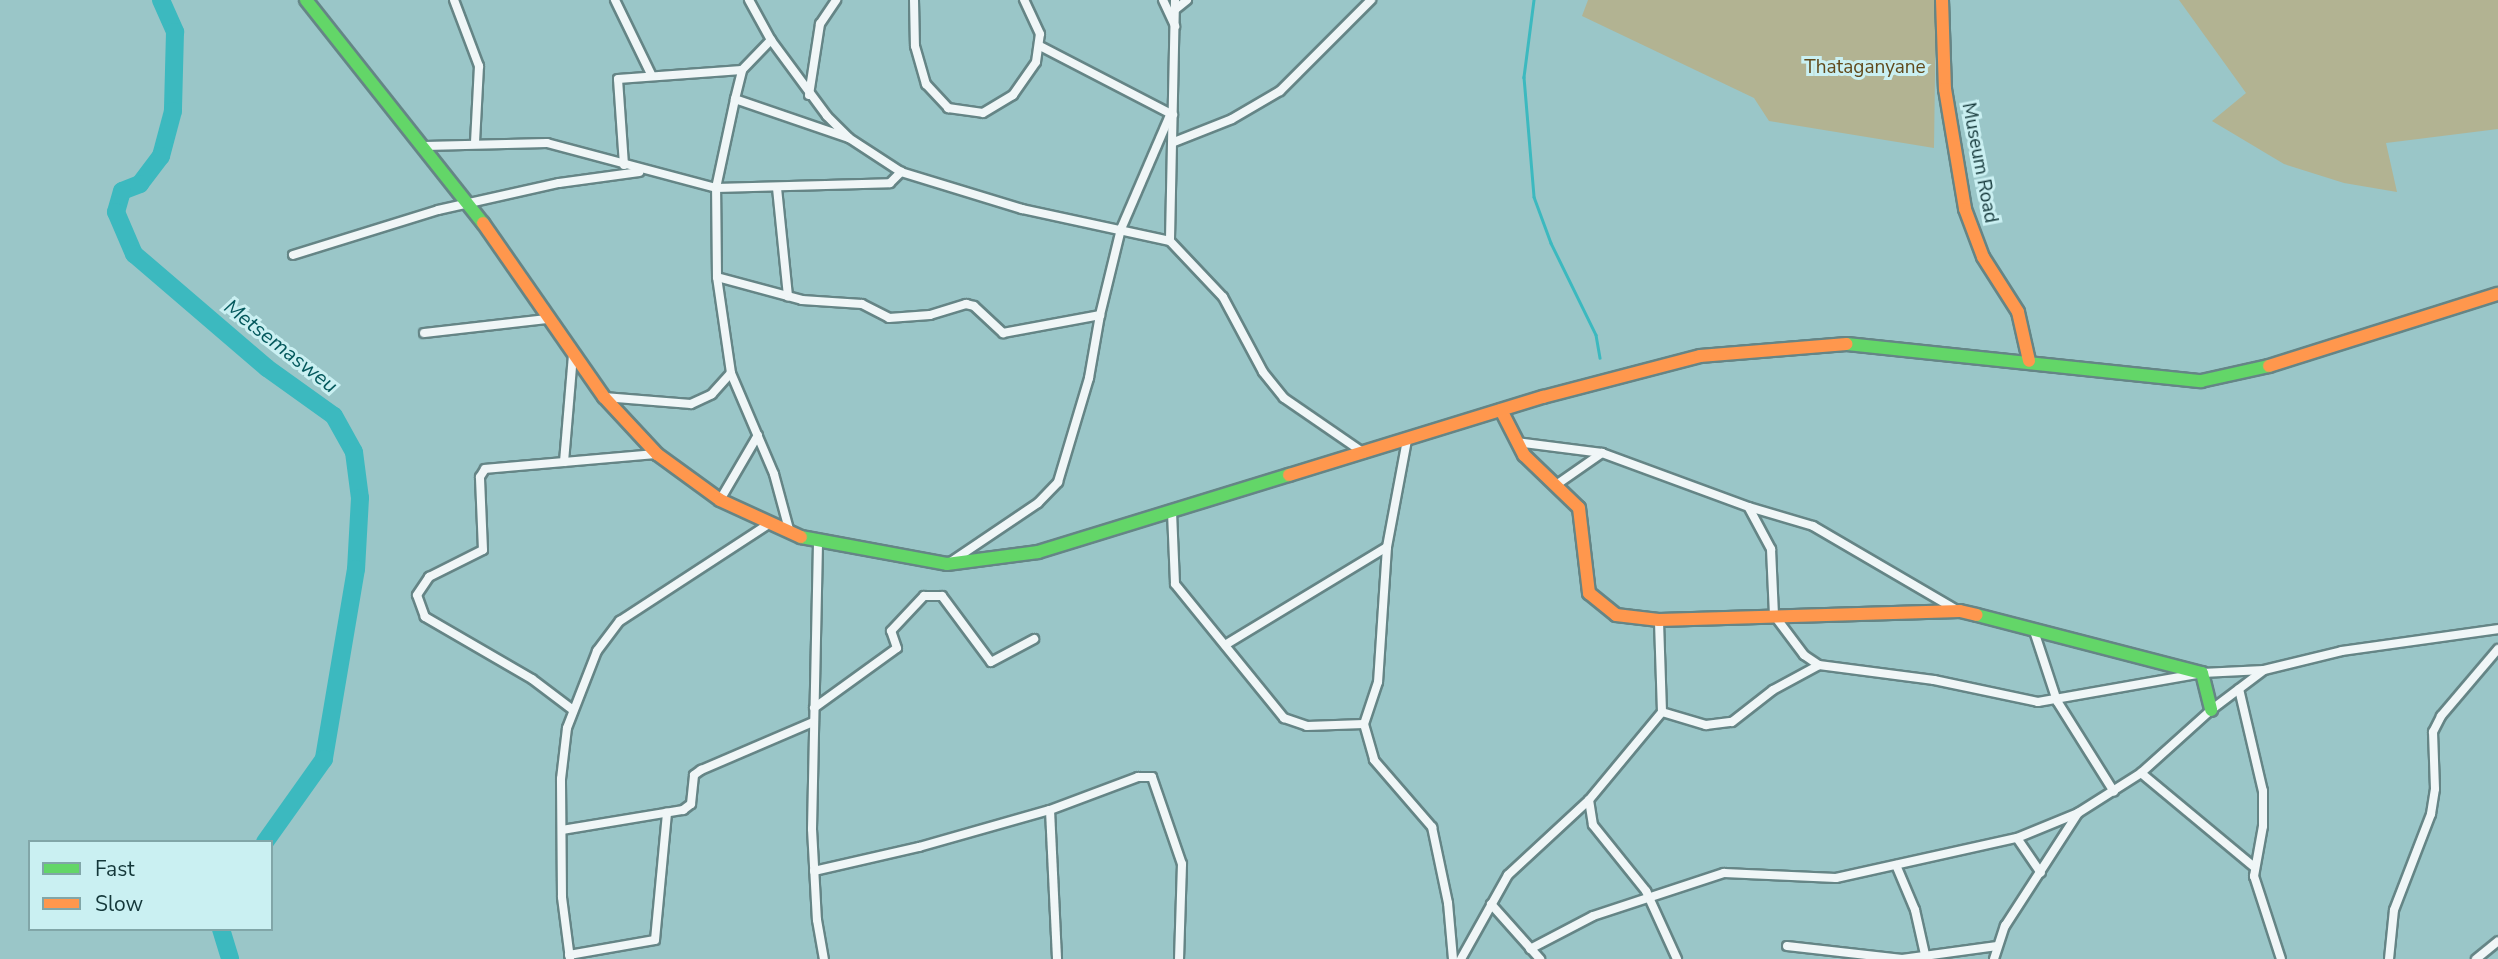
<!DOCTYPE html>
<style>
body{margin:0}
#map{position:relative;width:2498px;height:959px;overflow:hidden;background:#9ac6c8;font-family:"Nunito Sans",sans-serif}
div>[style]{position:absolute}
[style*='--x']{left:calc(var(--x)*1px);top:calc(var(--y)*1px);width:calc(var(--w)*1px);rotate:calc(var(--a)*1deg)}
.green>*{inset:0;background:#b2b392}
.stream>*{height:2.5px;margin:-1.25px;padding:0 1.25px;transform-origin:1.25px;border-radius:1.25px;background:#3cb9bf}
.river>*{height:18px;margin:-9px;padding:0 9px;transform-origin:9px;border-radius:9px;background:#3cb9bf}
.roads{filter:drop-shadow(2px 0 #658586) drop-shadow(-2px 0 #658586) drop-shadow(0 2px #658586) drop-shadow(0 -2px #658586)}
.street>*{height:8px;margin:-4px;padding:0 4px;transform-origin:4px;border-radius:4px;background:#f0f6f7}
.fast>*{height:12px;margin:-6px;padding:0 6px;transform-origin:6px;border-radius:6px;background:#63d668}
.slow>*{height:12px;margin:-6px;padding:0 6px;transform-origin:6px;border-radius:6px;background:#ff974d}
span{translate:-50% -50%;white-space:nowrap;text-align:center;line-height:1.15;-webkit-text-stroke:6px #caf0f2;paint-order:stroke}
.park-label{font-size:19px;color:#61491b}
.street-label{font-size:19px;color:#143739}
.water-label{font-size:21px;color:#04585c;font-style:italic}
.legend{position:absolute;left:28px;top:840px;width:245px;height:91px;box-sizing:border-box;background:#caf0f2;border:2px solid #81a6a8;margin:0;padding:9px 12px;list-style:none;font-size:21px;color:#143739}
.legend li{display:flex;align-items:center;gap:14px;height:35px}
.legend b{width:35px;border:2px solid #81a6a8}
</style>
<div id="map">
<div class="green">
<div style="clip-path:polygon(1588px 0,1936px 0,1934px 148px,1769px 121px,1754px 98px,1582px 16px)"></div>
<div style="clip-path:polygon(2179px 0,2498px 0,2498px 129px,2386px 143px,2397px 192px,2344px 183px,2284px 164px,2212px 121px,2246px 93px)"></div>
</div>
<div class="stream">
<div style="--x:1534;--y:0;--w:78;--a:97.4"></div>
<div style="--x:1524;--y:77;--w:120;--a:85.2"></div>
<div style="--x:1534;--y:197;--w:49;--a:69.7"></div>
<div style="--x:1551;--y:243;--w:102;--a:63.9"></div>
<div style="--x:1596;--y:335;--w:23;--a:80"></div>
</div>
<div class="river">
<div style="--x:161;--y:0;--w:35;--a:66"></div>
<div style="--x:175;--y:32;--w:79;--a:91.5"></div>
<div style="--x:173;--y:111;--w:47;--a:104.9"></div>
<div style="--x:161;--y:156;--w:35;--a:127"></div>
<div style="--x:140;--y:184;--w:19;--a:159"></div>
<div style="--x:122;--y:191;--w:22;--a:106"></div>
<div style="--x:116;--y:212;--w:46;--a:66.8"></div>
<div style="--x:134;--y:254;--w:175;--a:40.6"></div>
<div style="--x:267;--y:368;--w:82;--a:35.6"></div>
<div style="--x:334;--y:416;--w:41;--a:60.9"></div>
<div style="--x:354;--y:452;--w:46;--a:82.6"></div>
<div style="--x:360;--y:498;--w:71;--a:93.2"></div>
<div style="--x:356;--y:569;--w:193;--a:99.6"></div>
<div style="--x:324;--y:759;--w:102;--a:125.4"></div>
<div style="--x:221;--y:929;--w:31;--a:73"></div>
</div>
<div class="roads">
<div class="street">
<div style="--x:454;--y:0;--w:71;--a:69.3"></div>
<div style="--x:479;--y:66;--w:77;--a:93"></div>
<div style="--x:615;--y:0;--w:82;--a:64.1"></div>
<div style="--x:749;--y:0;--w:46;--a:61.2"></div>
<div style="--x:771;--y:40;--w:94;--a:53.6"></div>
<div style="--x:827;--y:116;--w:31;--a:45"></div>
<div style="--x:849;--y:138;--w:62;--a:33.2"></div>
<div style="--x:901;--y:172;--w:127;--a:17"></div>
<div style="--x:1022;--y:209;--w:151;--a:12.2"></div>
<div style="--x:914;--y:0;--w:46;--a:88.8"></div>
<div style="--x:915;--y:46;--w:40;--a:74"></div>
<div style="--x:926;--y:84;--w:33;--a:47"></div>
<div style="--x:948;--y:108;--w:35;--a:8"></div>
<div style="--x:983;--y:113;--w:35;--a:-31"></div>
<div style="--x:1013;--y:95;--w:40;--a:-55.1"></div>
<div style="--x:1036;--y:62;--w:28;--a:-82"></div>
<div style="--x:1040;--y:34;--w:38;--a:-115"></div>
<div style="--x:1163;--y:0;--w:29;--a:65"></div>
<div style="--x:1175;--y:0;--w:241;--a:91.2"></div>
<div style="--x:1170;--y:241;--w:77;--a:46.6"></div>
<div style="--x:1223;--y:297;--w:85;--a:61.9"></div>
<div style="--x:1263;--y:372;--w:33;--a:51"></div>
<div style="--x:1284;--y:398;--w:97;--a:34.5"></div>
<div style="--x:1176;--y:9;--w:14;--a:-39"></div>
<div style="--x:1040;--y:46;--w:150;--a:27.4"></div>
<div style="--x:809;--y:95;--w:72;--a:-81.2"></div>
<div style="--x:820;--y:24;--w:29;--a:-56"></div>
<div style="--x:735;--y:99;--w:30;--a:-76"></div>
<div style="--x:742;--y:70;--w:42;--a:-46"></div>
<div style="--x:1174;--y:142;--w:62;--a:-21.6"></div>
<div style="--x:1232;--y:119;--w:56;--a:-30.3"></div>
<div style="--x:1280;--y:91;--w:129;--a:-45"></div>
<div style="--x:425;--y:146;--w:122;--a:-1.4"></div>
<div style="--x:547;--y:143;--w:175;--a:14.9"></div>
<div style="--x:716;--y:188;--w:174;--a:-1.6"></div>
<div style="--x:890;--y:183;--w:16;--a:-45"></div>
<div style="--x:624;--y:165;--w:86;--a:-94"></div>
<div style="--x:618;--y:79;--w:124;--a:-4.2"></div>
<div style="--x:777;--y:188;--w:109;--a:84.2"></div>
<div style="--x:293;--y:255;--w:152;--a:-17.2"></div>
<div style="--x:438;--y:210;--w:124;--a:-12.6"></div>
<div style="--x:559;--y:183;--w:81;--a:-7.8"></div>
<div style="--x:717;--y:277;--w:88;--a:15.1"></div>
<div style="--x:802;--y:300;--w:60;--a:3.8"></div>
<div style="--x:862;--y:304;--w:30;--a:27"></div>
<div style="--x:889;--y:318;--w:41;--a:-4.2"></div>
<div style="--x:930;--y:315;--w:38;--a:-17"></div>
<div style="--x:966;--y:304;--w:8;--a:14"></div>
<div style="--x:974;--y:306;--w:40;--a:43"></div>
<div style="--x:1003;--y:333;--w:99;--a:-10.5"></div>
<div style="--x:1100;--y:315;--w:89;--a:-76.3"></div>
<div style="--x:1121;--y:229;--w:124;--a:-66.7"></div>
<div style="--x:424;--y:333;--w:124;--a:-6.5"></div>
<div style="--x:604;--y:397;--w:87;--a:4.6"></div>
<div style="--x:691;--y:404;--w:23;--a:-25"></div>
<div style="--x:712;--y:394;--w:28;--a:-48"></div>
<div style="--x:1407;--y:440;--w:109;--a:100.6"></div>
<div style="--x:1387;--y:547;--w:135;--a:93.8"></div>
<div style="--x:1378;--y:682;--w:44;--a:108.4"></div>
<div style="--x:1364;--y:724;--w:37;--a:74"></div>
<div style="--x:1374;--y:760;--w:89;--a:49.1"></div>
<div style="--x:1432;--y:827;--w:78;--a:78.1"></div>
<div style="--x:1448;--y:903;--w:56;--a:84.9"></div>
<div style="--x:1516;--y:442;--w:87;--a:7.3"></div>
<div style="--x:1602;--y:453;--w:157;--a:20.2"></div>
<div style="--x:1749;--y:507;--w:67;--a:16.5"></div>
<div style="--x:1813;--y:526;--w:167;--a:30.3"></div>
<div style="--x:564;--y:462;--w:108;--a:-85.2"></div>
<div style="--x:1556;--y:485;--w:56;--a:-34.8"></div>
<div style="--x:720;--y:500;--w:75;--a:-59.7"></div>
<div style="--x:1749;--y:508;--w:47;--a:61.8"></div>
<div style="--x:1771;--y:549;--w:66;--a:87.4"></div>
<div style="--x:1774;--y:615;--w:50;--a:53.1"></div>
<div style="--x:1804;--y:655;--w:18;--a:34"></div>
<div style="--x:1172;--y:512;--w:72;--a:87.6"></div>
<div style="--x:1175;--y:584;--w:173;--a:50.9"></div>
<div style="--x:1284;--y:718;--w:24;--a:19"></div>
<div style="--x:1307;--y:726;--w:57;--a:-2"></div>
<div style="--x:790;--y:533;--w:61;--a:-105.2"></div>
<div style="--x:774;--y:474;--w:110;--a:-113.1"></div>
<div style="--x:731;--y:373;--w:97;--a:-98.3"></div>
<div style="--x:717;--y:277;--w:89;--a:-90.6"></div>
<div style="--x:716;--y:188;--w:91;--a:-77.9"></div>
<div style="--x:735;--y:99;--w:120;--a:18.9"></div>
<div style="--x:818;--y:543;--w:286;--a:91.2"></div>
<div style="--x:812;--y:829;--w:91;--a:86.9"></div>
<div style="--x:817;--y:920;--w:40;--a:80"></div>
<div style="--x:952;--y:561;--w:104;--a:-34"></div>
<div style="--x:1038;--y:503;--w:29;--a:-46"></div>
<div style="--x:1058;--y:482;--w:109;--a:-73.4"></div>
<div style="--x:1089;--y:378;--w:64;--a:-80.1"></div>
<div style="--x:2034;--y:631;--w:74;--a:71.8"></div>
<div style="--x:2057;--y:701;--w:107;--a:57.9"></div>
<div style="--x:1225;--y:645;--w:189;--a:-31.2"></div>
<div style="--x:2239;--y:689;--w:105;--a:76.8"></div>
<div style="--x:2263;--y:791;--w:35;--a:90"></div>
<div style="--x:2263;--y:826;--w:51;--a:100.2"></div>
<div style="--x:2254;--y:876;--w:87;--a:72"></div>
<div style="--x:814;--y:708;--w:102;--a:-35.9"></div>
<div style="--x:897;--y:648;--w:18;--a:-109"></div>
<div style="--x:891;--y:631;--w:48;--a:-46.7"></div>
<div style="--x:924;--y:596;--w:18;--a:0"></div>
<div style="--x:942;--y:596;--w:82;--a:53.4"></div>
<div style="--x:991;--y:662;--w:49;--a:-28.1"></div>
<div style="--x:573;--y:710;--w:51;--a:-142.9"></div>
<div style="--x:532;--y:679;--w:124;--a:-149.9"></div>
<div style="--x:425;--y:617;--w:23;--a:-110"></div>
<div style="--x:417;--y:595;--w:22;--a:-56"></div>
<div style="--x:429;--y:577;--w:60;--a:-26.6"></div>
<div style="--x:483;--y:550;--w:73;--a:-92.4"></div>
<div style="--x:480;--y:477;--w:9;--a:-58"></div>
<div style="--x:485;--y:469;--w:173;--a:-5"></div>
<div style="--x:1662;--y:712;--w:46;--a:16.5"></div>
<div style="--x:1706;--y:725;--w:26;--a:-7"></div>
<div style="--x:1732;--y:722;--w:52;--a:-38"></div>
<div style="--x:1773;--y:690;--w:52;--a:-28.5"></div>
<div style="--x:1819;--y:665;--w:116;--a:7.4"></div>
<div style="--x:1934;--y:680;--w:106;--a:11.9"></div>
<div style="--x:2038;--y:702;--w:167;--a:-10"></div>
<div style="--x:2202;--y:673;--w:62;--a:-2.8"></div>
<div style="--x:2141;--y:773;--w:146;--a:39.7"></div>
<div style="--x:1589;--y:800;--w:25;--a:81"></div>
<div style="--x:1593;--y:825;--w:85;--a:51.2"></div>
<div style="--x:1646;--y:891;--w:75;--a:65.5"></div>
<div style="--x:1050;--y:810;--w:149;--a:87.3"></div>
<div style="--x:562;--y:830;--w:123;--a:-9.4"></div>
<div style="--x:683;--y:810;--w:10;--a:-37"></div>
<div style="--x:691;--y:804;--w:29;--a:-84"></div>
<div style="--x:694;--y:775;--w:9;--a:-36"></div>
<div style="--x:701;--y:770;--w:122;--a:-23.2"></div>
<div style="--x:2017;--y:838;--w:42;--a:55.6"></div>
<div style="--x:1896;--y:865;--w:49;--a:67.1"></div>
<div style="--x:1915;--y:910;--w:50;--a:77.3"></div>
<div style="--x:814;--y:871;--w:108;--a:-12.9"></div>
<div style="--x:919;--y:847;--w:136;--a:-15.8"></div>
<div style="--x:1050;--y:810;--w:94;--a:-20.6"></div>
<div style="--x:1138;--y:777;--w:14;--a:0"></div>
<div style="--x:1152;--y:777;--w:92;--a:71"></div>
<div style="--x:1182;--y:864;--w:95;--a:91.8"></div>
<div style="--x:1491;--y:904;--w:74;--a:48.3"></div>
<div style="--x:1787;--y:946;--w:116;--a:6.4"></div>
<div style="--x:1902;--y:959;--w:96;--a:-7.8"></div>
<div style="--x:1530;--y:949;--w:71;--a:-27.6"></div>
<div style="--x:1593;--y:916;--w:138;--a:-18.2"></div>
<div style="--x:1724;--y:873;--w:112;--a:2.6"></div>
<div style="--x:1836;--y:878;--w:185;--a:-12.5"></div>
<div style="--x:2017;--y:838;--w:66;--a:-22.3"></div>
<div style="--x:569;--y:955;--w:87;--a:-9.9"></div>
<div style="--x:655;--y:940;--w:128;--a:-84.6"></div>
<div style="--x:570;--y:959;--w:63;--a:-97.4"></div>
<div style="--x:562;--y:897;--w:118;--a:-90.5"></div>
<div style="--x:561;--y:779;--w:51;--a:-83.3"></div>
<div style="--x:567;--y:728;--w:83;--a:-68.7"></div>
<div style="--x:597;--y:651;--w:38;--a:-53"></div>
<div style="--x:620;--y:621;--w:176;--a:-33.1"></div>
<div style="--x:1461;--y:959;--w:96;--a:-60.8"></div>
<div style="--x:1508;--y:875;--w:110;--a:-42.8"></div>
<div style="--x:1589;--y:800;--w:114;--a:-50.3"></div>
<div style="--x:1662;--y:712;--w:92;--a:-91.9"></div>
<div style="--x:1994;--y:959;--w:35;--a:-72"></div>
<div style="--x:2005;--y:926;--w:135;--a:-57.1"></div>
<div style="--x:2078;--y:813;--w:75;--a:-32.4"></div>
<div style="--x:2141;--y:773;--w:94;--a:-42"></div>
<div style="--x:2211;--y:710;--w:66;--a:-37"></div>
<div style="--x:2264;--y:670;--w:80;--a:-13.7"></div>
<div style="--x:2342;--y:651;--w:158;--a:-8"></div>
<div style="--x:2389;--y:959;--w:49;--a:-84.2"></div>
<div style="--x:2394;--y:910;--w:103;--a:-68.9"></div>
<div style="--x:2431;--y:814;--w:25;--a:-81"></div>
<div style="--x:2435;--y:789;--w:57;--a:-92"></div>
<div style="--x:2433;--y:732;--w:18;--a:-63"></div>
<div style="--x:2441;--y:716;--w:88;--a:-49.6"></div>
<div style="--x:2476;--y:959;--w:28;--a:-39"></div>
</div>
<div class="fast">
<div style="--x:306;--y:0;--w:285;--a:51.6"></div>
<div style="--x:1847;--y:344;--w:356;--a:6"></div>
<div style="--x:2201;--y:381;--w:70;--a:-12.4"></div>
<div style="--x:801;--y:537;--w:148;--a:10.5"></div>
<div style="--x:947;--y:564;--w:92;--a:-7.5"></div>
<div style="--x:1038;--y:552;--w:263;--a:-17.1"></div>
<div style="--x:1977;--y:615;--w:232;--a:14.5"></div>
<div style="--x:2202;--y:673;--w:38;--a:76"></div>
</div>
<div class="slow">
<div style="--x:1942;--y:0;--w:89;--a:88.1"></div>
<div style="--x:1945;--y:89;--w:122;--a:80.5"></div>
<div style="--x:1965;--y:209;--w:51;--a:69.4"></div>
<div style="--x:1983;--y:257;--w:65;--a:57.5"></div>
<div style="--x:2018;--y:312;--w:50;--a:77.3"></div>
<div style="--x:483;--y:223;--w:212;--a:55.2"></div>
<div style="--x:604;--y:397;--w:78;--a:47.1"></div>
<div style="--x:657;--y:454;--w:78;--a:36.1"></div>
<div style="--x:720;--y:500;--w:89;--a:24.6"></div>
<div style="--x:2269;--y:366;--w:240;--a:-17.5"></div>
<div style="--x:1501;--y:410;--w:51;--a:62.9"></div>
<div style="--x:1524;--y:455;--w:76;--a:43.9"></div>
<div style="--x:1579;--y:508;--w:86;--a:83.3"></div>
<div style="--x:1589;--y:593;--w:35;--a:39"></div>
<div style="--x:1616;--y:615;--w:43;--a:6.6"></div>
<div style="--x:1659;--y:620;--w:301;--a:-1.7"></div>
<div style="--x:1960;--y:611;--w:17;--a:13"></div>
<div style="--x:1289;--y:475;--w:266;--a:-17.1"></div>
<div style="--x:1543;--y:397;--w:162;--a:-14.6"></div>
<div style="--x:1700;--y:356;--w:147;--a:-4.7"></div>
</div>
</div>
<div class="park-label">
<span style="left:1865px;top:68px">Thataganyane</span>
</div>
<div class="street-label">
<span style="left:1979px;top:163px;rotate:79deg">Museum Road</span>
</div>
<div class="water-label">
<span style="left:281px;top:346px;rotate:38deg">Metsemasweu</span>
</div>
<ul class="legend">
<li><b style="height:9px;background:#63d668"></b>Fast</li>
<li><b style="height:9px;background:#ff974d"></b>Slow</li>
</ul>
</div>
